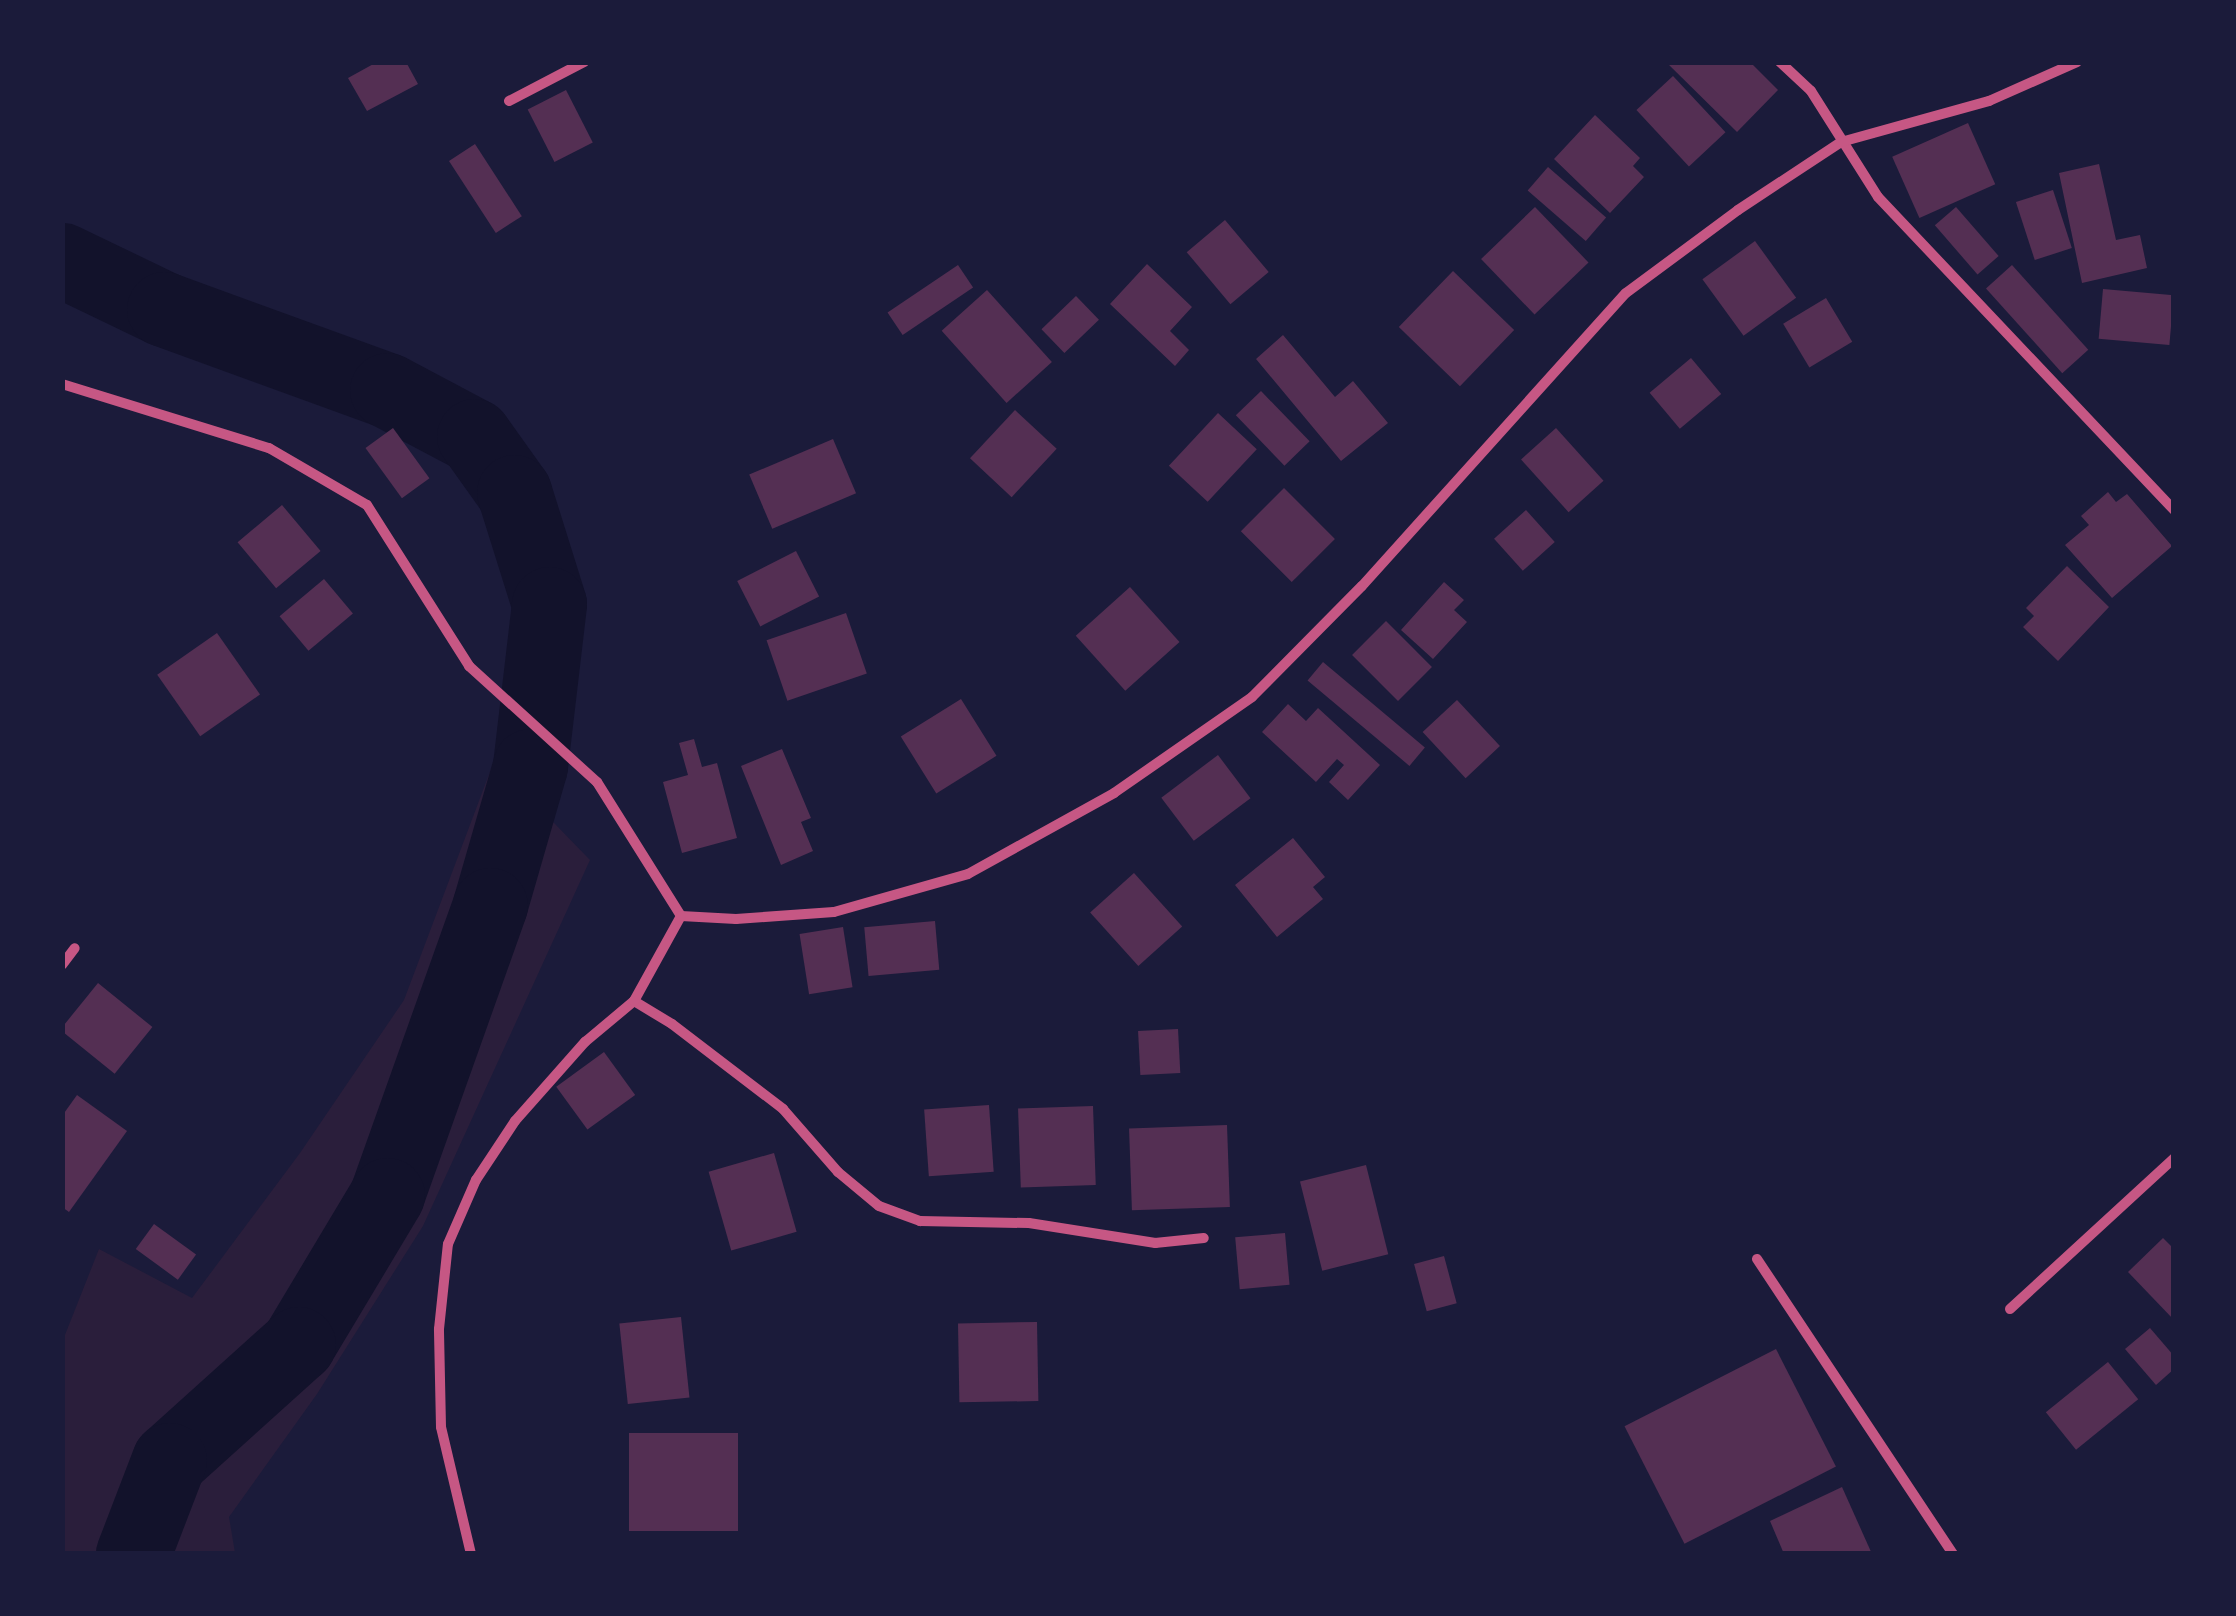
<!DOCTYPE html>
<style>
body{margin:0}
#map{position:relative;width:2236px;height:1616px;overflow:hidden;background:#1b1b3a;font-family:"DejaVu Sans",sans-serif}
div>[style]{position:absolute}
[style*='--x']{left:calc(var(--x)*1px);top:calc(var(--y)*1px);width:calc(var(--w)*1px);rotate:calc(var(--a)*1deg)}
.green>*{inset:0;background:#2a1e3b}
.river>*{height:75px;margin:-37.5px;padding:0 37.5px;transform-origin:37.5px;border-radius:37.5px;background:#12122b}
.building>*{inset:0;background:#542f53;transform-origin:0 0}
.minor>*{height:10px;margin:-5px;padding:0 5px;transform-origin:5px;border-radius:5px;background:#c65784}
span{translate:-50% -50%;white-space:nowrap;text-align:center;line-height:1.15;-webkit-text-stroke:10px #1b1b3a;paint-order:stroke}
.frame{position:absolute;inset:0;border:65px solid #1b1b3a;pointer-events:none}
</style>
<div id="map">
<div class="green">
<div style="clip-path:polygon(494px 761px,590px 860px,423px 1226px,317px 1394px,229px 1517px,235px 1553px,63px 1553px,63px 1340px,99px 1249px,192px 1298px,300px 1153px,404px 1000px)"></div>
</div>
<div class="river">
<div style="--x:62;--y:260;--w:113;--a:25.7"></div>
<div style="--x:164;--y:309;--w:237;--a:20"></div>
<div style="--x:387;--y:390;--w:98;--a:27.9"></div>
<div style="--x:474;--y:436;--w:69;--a:54.5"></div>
<div style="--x:514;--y:492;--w:117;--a:72.6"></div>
<div style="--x:549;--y:604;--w:163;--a:96.7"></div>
<div style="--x:530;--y:766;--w:145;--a:106.1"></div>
<div style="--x:490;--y:905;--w:308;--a:109.6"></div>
<div style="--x:387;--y:1195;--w:174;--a:120.9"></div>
<div style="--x:298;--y:1344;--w:173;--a:138"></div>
<div style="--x:169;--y:1460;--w:101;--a:111"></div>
</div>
<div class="building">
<div style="clip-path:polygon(377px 62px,406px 62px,418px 84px,367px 111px,348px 78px)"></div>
<div style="clip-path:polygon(1666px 62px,1750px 62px,1778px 90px,1737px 132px)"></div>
<div style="left:1673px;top:76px;width:77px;height:50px;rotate:47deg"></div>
<div style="left:566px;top:90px;width:59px;height:43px;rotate:63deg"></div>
<div style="clip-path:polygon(1595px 115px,1640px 158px,1633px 166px,1644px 177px,1610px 213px,1554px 159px)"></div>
<div style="left:1968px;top:123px;width:67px;height:83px;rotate:66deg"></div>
<div style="left:475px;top:144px;width:86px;height:31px;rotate:57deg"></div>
<div style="clip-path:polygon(2099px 164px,2116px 240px,2140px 235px,2147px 268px,2082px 283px,2059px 173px)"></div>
<div style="left:1548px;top:167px;width:77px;height:31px;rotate:41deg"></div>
<div style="left:2053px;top:190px;width:61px;height:39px;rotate:72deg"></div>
<div style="left:1535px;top:207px;width:77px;height:75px;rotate:46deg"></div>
<div style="left:1956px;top:207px;width:65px;height:28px;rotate:49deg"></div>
<div style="left:1225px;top:220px;width:68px;height:50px;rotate:50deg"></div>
<div style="left:1755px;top:241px;width:70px;height:65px;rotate:54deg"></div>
<div style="clip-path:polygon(1147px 264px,1192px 307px,1170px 331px,1189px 350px,1175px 366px,1110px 304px)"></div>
<div style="left:958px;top:265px;width:27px;height:85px;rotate:56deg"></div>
<div style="left:2012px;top:265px;width:114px;height:35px;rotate:48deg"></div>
<div style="left:1453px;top:271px;width:85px;height:78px;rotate:44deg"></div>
<div style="left:2103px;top:289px;width:71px;height:50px;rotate:5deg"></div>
<div style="left:987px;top:290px;width:97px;height:61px;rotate:48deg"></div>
<div style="left:1076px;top:296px;width:33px;height:48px;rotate:46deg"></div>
<div style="left:1826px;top:298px;width:51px;height:50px;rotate:59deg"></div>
<div style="clip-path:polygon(1283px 335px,1335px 397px,1353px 381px,1388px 423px,1341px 461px,1256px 359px)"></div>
<div style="left:1691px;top:358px;width:47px;height:54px;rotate:50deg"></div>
<div style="left:1261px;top:391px;width:70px;height:35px;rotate:46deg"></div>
<div style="left:1015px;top:410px;width:57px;height:66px;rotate:43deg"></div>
<div style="left:1218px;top:413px;width:53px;height:72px;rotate:43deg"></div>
<div style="left:393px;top:428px;width:62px;height:34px;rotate:54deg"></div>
<div style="left:1556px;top:428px;width:71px;height:47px;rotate:48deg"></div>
<div style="left:833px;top:439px;width:59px;height:91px;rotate:67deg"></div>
<div style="left:1284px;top:488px;width:72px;height:61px;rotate:45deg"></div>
<div style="clip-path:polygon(2108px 492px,2116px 502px,2127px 494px,2172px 546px,2112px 598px,2065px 545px,2089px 525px,2081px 516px)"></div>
<div style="left:282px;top:505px;width:60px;height:58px;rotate:50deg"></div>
<div style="left:1526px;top:510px;width:43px;height:43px;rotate:48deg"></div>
<div style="left:796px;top:551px;width:51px;height:66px;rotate:63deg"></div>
<div style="clip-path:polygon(2067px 566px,2109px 607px,2058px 661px,2023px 627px,2034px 616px,2026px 608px)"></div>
<div style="left:324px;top:579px;width:45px;height:58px;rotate:50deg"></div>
<div style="clip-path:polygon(1444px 582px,1464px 600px,1454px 610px,1467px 622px,1433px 659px,1401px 630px)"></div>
<div style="left:1130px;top:587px;width:74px;height:73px;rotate:48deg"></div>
<div style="left:846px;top:613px;width:64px;height:84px;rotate:71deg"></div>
<div style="left:1386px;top:621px;width:65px;height:48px;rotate:45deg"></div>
<div style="left:217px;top:633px;width:75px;height:73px;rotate:55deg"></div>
<div style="left:1323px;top:662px;width:133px;height:24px;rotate:40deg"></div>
<div style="left:961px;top:699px;width:67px;height:71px;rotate:58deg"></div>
<div style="left:1457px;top:700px;width:63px;height:47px;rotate:47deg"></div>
<div style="clip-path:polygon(1288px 704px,1306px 721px,1318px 708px,1380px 765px,1348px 800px,1329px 782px,1344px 765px,1337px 759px,1316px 782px,1262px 732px)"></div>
<div style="clip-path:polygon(694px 739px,702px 767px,717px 763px,737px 838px,682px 853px,663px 782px,688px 775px,679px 743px)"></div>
<div style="clip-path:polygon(782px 749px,811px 818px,801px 822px,813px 851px,781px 865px,741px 766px)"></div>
<div style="left:1218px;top:755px;width:54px;height:71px;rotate:53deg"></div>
<div style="clip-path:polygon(1293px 838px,1325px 877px,1313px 887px,1323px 899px,1277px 937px,1235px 885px)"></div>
<div style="left:1134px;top:873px;width:72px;height:59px;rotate:48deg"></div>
<div style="left:935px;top:921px;width:49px;height:71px;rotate:85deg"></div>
<div style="left:843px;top:927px;width:61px;height:44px;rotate:81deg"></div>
<div style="left:98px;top:983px;width:70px;height:60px;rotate:39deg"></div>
<div style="left:1178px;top:1029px;width:44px;height:40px;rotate:87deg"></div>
<div style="left:604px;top:1052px;width:53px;height:59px;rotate:54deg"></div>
<div style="clip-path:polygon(77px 1095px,127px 1131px,69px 1212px,62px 1207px,62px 1116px)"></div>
<div style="left:989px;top:1105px;width:67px;height:65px;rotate:86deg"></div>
<div style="left:1093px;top:1106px;width:79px;height:75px;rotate:88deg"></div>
<div style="left:1227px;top:1125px;width:82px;height:98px;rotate:88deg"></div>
<div style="left:774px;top:1153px;width:82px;height:68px;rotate:74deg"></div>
<div style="left:1366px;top:1165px;width:92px;height:68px;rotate:76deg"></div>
<div style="left:154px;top:1224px;width:52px;height:31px;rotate:36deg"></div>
<div style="left:1285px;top:1233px;width:52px;height:50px;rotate:85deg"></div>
<div style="clip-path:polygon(2163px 1238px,2174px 1249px,2174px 1320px,2128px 1272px)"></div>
<div style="left:1444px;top:1256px;width:49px;height:31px;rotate:75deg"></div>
<div style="left:681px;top:1317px;width:81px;height:62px;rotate:84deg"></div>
<div style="left:1037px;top:1322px;width:79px;height:79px;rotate:89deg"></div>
<div style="clip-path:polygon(2150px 1328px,2174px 1356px,2174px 1369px,2156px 1385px,2125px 1349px)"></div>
<div style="left:1776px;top:1349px;width:132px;height:170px;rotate:63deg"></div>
<div style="left:2108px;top:1362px;width:48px;height:80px;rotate:51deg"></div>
<div style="left:629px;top:1433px;width:109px;height:98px"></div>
<div style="clip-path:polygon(1842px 1487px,1872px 1554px,1784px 1554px,1770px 1521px)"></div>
</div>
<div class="minor">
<div style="--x:1780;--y:62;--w:42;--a:43.1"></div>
<div style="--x:1811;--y:91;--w:125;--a:57.7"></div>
<div style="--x:1878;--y:197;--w:431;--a:46.6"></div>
<div style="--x:509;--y:101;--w:85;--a:-27.5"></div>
<div style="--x:62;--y:384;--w:217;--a:17.2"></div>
<div style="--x:269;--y:448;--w:113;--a:30.2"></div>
<div style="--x:367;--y:505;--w:191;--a:57.6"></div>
<div style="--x:469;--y:666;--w:173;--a:42.2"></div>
<div style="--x:597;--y:782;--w:158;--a:57.9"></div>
<div style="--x:681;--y:916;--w:55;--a:3.1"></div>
<div style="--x:736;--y:919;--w:98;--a:-4.1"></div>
<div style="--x:834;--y:912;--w:139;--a:-15.8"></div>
<div style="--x:968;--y:874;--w:167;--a:-29"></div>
<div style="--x:1114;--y:793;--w:168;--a:-34.8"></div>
<div style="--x:1252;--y:697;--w:156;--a:-45.3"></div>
<div style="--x:1362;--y:586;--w:394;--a:-48"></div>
<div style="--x:1626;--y:293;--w:139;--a:-36.5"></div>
<div style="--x:1738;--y:210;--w:123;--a:-33.4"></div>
<div style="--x:1841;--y:142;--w:154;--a:-15.5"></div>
<div style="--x:1989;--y:101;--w:96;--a:-23.9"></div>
<div style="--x:62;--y:965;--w:21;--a:-53"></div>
<div style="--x:634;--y:1001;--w:44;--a:31.2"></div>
<div style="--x:672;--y:1024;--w:140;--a:37.4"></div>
<div style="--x:783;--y:1109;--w:84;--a:48.9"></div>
<div style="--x:838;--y:1172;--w:53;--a:39.7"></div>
<div style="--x:879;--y:1206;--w:44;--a:20.1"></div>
<div style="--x:920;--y:1221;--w:109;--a:1.1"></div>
<div style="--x:1029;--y:1223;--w:128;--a:9"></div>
<div style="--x:1155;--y:1243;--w:49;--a:-5.8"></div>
<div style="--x:1757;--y:1259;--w:354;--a:56.4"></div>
<div style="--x:2010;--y:1309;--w:223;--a:-42.6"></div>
<div style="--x:471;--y:1554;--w:130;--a:-103.3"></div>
<div style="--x:441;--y:1427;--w:98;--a:-91.2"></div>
<div style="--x:439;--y:1329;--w:85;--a:-84"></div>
<div style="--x:448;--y:1244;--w:70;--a:-66.4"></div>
<div style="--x:476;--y:1180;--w:71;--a:-56.5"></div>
<div style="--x:515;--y:1121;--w:106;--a:-48.5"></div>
<div style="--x:585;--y:1042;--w:64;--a:-39.9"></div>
<div style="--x:634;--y:1001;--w:97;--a:-61.1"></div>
</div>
<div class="frame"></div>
</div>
